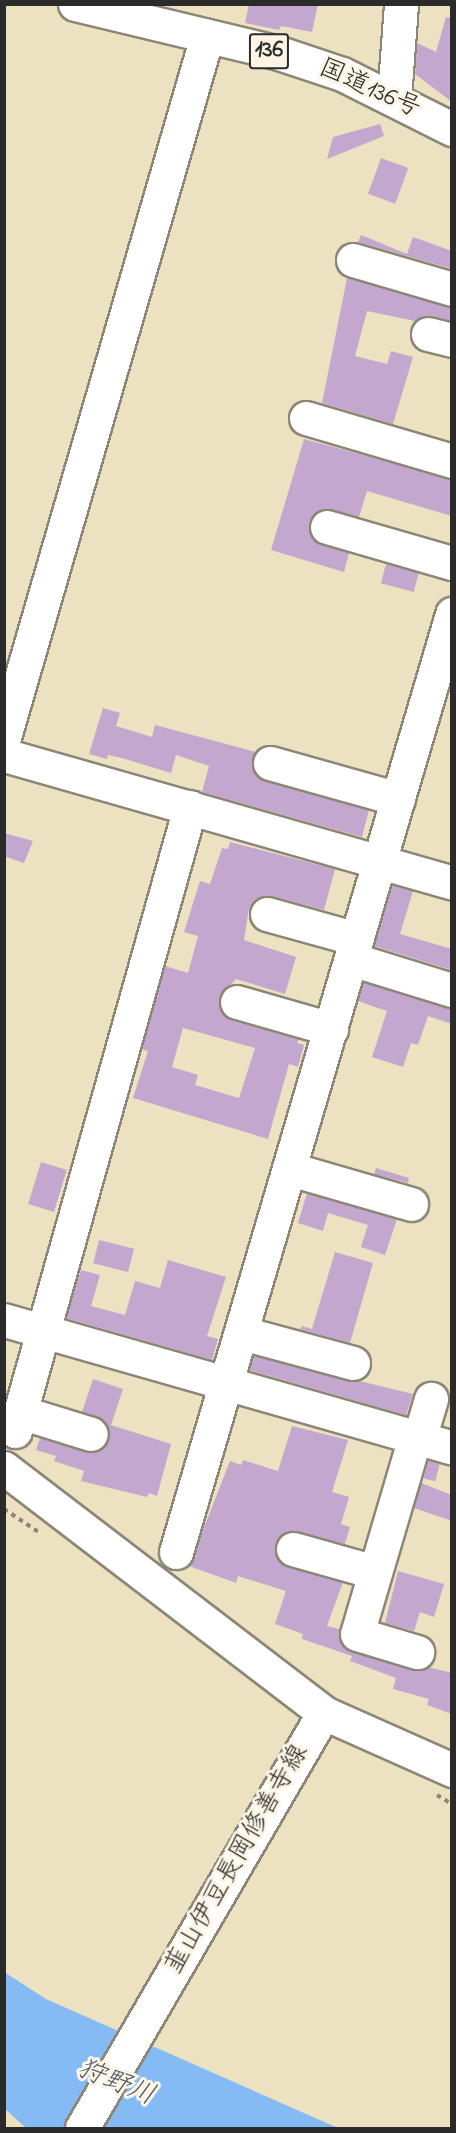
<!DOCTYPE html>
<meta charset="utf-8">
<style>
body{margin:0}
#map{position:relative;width:456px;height:2133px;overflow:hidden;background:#ece2c1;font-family:"Indie Flower","Klee One",sans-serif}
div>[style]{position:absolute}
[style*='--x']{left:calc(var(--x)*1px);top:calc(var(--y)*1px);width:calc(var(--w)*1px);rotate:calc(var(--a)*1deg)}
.water>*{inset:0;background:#85bbf4}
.building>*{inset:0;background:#c3a7ce;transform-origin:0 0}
.path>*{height:4px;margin-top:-2px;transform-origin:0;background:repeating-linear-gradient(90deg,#8c8676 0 4.5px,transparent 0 9px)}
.roads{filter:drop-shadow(2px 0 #8c8676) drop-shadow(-2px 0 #8c8676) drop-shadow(0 2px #8c8676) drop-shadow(0 -2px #8c8676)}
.minor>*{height:33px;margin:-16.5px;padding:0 16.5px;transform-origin:16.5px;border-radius:16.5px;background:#fff}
.major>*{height:33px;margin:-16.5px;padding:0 16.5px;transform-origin:16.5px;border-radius:16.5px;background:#fff}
.highway>*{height:33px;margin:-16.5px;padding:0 16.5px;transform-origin:16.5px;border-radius:16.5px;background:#fff}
span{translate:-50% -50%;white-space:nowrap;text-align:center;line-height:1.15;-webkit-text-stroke:6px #fcf5e5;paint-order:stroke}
.shield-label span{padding:2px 4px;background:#fcf5e5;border:2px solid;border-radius:4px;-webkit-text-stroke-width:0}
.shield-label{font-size:24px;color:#2b2b2b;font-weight:700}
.street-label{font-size:26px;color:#2b2b2b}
.water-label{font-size:27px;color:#465667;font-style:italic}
.frame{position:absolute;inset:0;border:6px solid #2b2b2b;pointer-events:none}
</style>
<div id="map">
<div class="water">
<div style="clip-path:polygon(4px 1972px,46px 1999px,338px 2128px,26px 2128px,5px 2109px)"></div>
</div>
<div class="building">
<div style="clip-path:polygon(249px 4px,318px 4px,312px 32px,281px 26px,279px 30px,245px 23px)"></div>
<div style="clip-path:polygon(446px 17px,452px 18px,452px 102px,415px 74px,417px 43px,436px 52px)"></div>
<div style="clip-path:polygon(380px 124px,384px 136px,327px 159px,333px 137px)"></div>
<div style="left:381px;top:158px;width:29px;height:38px;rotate:20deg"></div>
<div style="clip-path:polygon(361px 235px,407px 254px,413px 237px,452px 251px,452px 269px,358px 242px)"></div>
<div style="clip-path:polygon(347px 278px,452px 307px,452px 321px,432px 316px,415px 321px,367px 311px,355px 356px,387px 364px,391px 351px,413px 357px,393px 424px,322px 403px)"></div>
<div style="clip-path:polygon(304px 439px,452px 479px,452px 516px,367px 491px,359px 517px,323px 509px,309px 521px,314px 540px,349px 553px,344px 572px,271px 550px)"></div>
<div style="left:386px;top:564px;width:34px;height:20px;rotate:15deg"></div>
<div style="clip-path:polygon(103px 708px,120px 713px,116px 726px,152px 737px,155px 725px,256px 752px,252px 768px,264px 781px,369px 810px,362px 837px,202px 792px,209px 766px,176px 755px,171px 773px,122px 758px,108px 755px,107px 759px,89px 754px)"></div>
<div style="clip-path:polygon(4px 833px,33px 841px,24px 863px,4px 856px)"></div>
<div style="clip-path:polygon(evenodd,230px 842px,335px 869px,324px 910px,271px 896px,254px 900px,249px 908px,244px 940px,296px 957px,285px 994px,236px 979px,219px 997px,219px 1007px,231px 1020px,299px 1039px,297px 1043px,304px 1045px,298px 1067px,289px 1064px,268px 1139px,133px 1098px,148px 1051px,142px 1049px,165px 966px,188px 973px,198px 936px,184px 932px,200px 881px,210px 884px,222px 848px,228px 849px,230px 842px,183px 1028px,255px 1048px,239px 1098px,195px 1085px,198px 1075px,172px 1067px,183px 1028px)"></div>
<div style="clip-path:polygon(392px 885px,413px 891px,400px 934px,452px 949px,452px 970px,374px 946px)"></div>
<div style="clip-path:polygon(363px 982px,452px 1008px,452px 1024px,428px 1016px,418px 1045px,411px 1043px,403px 1067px,372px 1057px,387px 1011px,358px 1001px)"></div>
<div style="left:41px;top:1162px;width:27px;height:44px;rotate:17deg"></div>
<div style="clip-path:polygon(376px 1168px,409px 1178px,408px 1183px,374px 1174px)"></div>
<div style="clip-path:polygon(307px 1193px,397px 1219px,385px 1255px,361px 1247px,368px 1225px,328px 1213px,323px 1231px,298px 1223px)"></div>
<div style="left:99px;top:1240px;width:36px;height:24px;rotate:14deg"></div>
<div style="clip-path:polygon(335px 1252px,373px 1263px,350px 1343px,300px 1329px,302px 1326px,312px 1329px)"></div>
<div style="clip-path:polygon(168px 1260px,226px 1277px,207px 1336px,218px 1339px,212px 1360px,66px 1318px,81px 1270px,100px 1275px,91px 1306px,125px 1315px,135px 1281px,160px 1288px)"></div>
<div style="clip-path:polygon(253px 1355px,413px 1394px,406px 1415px,249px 1370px)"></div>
<div style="clip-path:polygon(93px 1379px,123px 1389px,111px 1425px,171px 1444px,157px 1496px,149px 1493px,147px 1497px,81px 1481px,84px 1471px,54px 1461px,56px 1456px,36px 1450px,40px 1438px,86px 1452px,104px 1447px,109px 1439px,105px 1422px,82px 1412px)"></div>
<div style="clip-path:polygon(292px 1426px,348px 1440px,332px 1492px,349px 1497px,341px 1524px,350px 1527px,345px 1544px,288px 1531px,275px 1543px,275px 1554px,287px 1567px,343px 1582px,327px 1626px,339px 1629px,344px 1647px,412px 1670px,428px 1667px,452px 1673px,452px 1714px,427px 1705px,429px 1699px,393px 1689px,396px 1678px,350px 1661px,352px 1656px,302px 1639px,303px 1634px,275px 1624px,286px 1591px,238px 1576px,236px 1583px,189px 1566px,230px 1461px,241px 1465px,243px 1460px,278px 1471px)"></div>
<div style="left:428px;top:1461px;width:12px;height:18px;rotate:14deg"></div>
<div style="clip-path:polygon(421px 1483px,452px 1495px,452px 1521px,414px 1508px)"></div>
<div style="clip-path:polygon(398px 1571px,444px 1584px,434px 1617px,420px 1612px,414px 1631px,385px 1623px)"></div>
</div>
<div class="path">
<div style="--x:4;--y:1509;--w:43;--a:33.7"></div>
<div style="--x:437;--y:1795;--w:17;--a:31"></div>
</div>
<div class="roads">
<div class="minor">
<div style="--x:394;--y:98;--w:94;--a:-85.7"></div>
<div style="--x:353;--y:260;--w:103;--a:16.3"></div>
<div style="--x:428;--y:334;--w:25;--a:14"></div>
<div style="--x:306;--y:418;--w:152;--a:16.4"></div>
<div style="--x:327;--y:527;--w:130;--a:16.1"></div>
<div style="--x:4;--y:737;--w:730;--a:-73.85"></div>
<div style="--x:4;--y:755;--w:466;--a:15.9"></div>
<div style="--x:270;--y:763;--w:133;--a:15.7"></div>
<div style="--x:267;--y:914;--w:93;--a:15.5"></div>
<div style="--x:351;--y:959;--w:106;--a:17.1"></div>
<div style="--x:237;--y:1002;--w:98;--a:16"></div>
<div style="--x:290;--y:1169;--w:126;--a:16.1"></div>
<div style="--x:4;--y:1320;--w:466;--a:15.9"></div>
<div style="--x:242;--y:1333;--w:115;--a:15.1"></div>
<div style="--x:20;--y:1412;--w:74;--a:17.2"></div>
<div style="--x:15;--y:1431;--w:648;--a:-74.33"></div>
<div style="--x:415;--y:1437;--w:205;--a:106.4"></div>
<div style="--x:357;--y:1634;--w:63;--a:16.7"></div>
<div style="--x:419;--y:1439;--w:42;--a:-73.3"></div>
<div style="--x:4;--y:1468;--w:403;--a:37.4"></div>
<div style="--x:293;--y:1549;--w:85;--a:15.7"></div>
<div style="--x:176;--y:1552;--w:978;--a:-73.6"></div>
</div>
<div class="major">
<div style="--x:82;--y:2128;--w:480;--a:-59.8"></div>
<div style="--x:324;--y:1713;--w:140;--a:24"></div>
</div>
<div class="highway">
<div style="--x:75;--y:4;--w:210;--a:13.5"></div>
<div style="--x:279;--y:53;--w:66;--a:18.4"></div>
<div style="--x:342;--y:74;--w:123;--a:26.6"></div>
</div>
</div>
<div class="shield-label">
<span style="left:269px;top:51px">136</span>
</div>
<div class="street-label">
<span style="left:369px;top:90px;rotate:24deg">国道136号</span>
<span style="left:238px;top:1860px;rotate:-60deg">韮山伊豆長岡修善寺線</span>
</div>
<div class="water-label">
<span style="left:116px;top:2083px;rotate:22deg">狩野川</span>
</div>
<div class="frame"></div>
</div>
